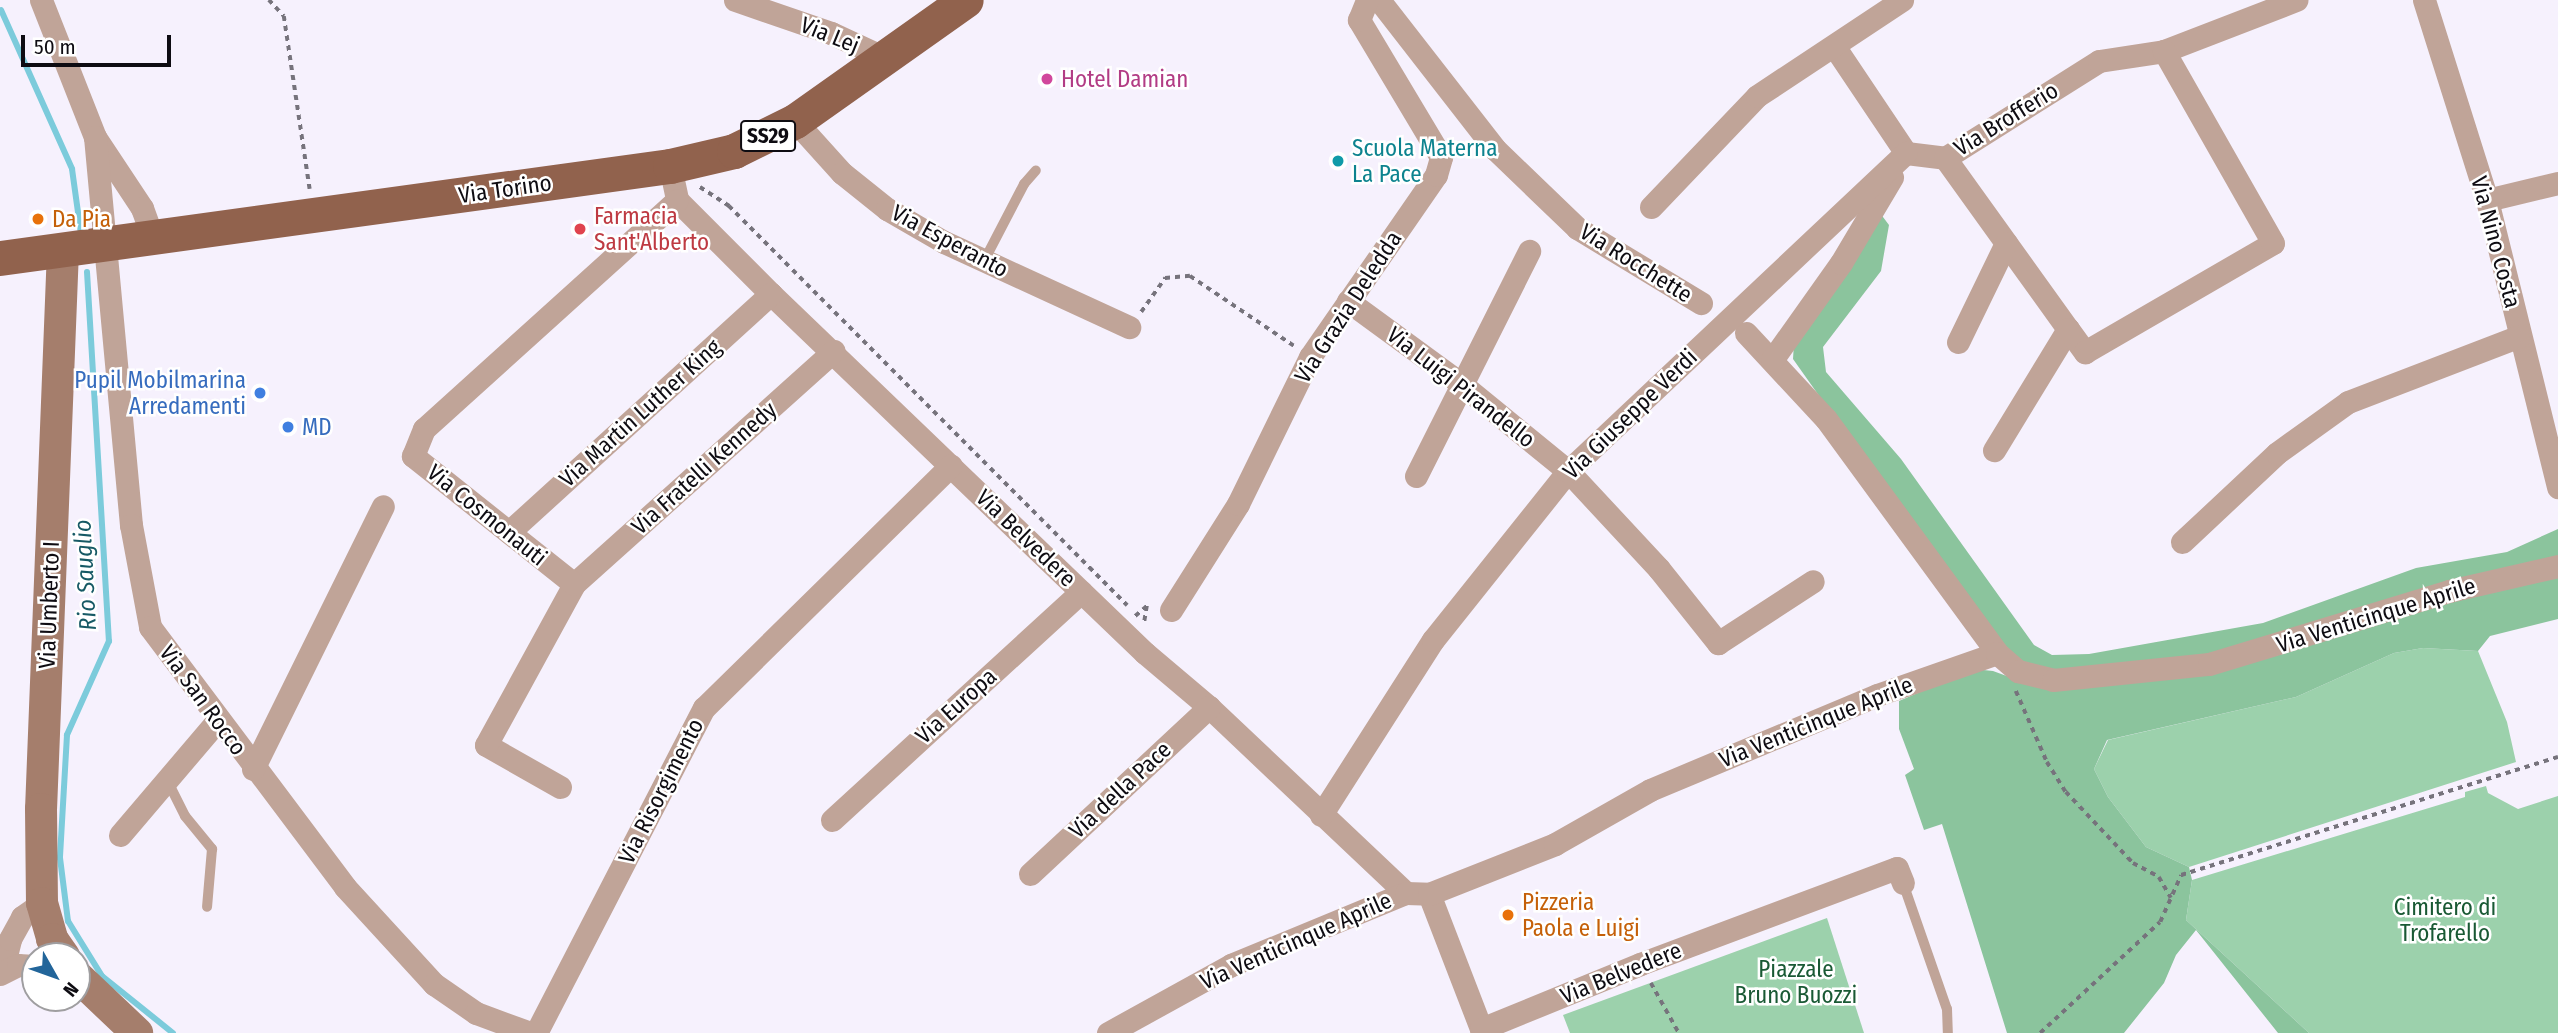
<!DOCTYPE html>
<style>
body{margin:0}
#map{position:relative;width:2558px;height:1033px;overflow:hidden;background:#f6f1fd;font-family:"Fira Sans Condensed",sans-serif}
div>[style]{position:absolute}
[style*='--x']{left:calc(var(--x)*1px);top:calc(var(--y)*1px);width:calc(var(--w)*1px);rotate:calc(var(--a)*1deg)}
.green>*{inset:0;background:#9cd1ac}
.forest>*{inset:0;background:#8bc49d}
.stream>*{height:6px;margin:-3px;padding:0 3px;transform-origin:3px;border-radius:3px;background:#7ccbdb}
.path>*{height:3.5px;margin-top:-1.75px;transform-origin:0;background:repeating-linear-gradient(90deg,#76737c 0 5px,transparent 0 10px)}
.lane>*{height:10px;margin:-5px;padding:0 5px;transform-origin:5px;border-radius:5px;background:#c0a498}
.street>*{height:23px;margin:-11.5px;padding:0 11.5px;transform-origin:11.5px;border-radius:11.5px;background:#c0a498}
.secondary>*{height:32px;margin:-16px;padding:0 16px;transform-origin:16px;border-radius:16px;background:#a57e6c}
.primary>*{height:35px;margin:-17.5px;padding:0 17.5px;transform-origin:17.5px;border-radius:17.5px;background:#91624d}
.dots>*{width:19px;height:19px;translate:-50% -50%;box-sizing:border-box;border:4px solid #fff;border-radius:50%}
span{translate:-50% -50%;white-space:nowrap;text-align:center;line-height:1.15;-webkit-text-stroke:5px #fff;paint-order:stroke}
.shield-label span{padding:2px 5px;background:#fff;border:2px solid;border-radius:5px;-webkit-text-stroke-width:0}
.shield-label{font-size:21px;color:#0e0c12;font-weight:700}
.street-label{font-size:23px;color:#0e0c12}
.hotel-label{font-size:23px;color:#b23c85}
.left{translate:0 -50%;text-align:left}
.culture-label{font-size:23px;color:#0d838f}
.health-label{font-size:23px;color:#be3a42}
.food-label{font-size:23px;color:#c56008}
.shop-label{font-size:23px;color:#366cbe}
.right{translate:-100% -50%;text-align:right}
.park-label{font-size:23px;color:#195934}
.water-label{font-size:24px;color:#165965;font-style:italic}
.north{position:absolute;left:21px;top:942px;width:70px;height:70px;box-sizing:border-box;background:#fff;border:2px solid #9f9ea0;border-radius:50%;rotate:130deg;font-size:19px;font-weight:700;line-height:28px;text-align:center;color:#0e0c12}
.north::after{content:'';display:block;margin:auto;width:24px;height:32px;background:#22659a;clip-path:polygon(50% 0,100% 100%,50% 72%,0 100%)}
.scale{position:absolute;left:21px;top:35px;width:150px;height:32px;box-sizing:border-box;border:4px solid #0e0c12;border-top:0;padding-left:9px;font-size:21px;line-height:24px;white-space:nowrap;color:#0e0c12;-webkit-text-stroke:5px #fff;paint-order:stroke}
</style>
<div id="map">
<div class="green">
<div style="clip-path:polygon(2423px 648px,2478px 651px,2507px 722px,2516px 762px,2189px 867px,2146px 847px,2108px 797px,2094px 769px,2108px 740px,2296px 697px,2394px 653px)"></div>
<div style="clip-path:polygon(2486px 786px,2488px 793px,2518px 809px,2558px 796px,2558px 1033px,2309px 1033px,2186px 920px,2192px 880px,2465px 797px,2465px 792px)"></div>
<div style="clip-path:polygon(1827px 918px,1864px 1033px,1570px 1033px,1563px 1015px)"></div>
</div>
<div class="forest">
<div style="clip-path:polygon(1880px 213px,1889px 225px,1881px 271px,1823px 347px,1826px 372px,1901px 459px,2034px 645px,2052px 655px,2089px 654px,2263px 623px,2416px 568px,2507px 552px,2558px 529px,2558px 559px,2205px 656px,2056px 674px,2020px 664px,1946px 575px,1793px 359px,1794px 343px)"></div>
<div style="clip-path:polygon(2558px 574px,2558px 619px,2490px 636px,2478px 651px,2423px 648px,2394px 653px,2296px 697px,2107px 740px,2094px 769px,2108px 797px,2146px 847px,2189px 867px,2192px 880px,2186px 920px,2309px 1033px,2278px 1033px,2196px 930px,2176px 955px,2164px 983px,2124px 1033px,2007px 1033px,1942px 824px,1924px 830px,1905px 775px,1914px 769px,1899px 729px,1899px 701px,1974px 669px,1993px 671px,2037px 687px,2180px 676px,2283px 654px,2452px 596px)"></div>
</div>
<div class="stream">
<div style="--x:1;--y:10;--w:174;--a:65.9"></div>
<div style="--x:72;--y:169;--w:66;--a:82.1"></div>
<div style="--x:87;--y:272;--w:370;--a:86.6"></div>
<div style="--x:109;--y:641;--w:103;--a:114.1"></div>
<div style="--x:67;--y:735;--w:123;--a:93.3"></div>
<div style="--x:60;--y:858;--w:64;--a:82.8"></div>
<div style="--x:68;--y:921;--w:65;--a:58.3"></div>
<div style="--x:102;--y:976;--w:91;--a:38.8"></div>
</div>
<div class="path">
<div style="--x:269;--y:0;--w:22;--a:47"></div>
<div style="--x:284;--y:16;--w:175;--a:81.5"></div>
<div style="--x:700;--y:187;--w:35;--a:33"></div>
<div style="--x:729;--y:206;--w:564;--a:45.07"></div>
<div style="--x:1141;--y:312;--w:42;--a:-54.8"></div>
<div style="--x:1165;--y:278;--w:25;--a:-5"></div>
<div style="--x:1190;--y:276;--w:125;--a:33.9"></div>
<div style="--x:1135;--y:616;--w:16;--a:-40"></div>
<div style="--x:1147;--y:606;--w:18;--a:99"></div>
<div style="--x:2016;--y:691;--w:77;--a:66.4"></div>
<div style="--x:2047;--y:762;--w:36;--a:58"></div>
<div style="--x:2066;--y:792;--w:98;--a:46.7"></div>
<div style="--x:2133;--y:863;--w:30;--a:28"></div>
<div style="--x:2159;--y:877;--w:24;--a:60"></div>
<div style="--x:1651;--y:983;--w:57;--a:60.8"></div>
<div style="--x:2040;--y:1033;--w:163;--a:-42.8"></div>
<div style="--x:2160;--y:922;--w:51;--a:-65.9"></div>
<div style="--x:2181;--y:875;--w:395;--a:-17.4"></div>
</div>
<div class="lane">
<div style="--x:984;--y:261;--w:87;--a:-62.5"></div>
<div style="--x:1024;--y:184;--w:18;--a:-49"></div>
<div style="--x:167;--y:780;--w:40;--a:63.4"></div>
<div style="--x:185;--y:816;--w:43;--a:50.7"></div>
<div style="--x:212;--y:849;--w:58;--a:94.9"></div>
<div style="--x:1903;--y:883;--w:133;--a:70.8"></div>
<div style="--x:1947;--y:1009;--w:24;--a:88"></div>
</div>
<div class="street">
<div style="--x:41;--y:0;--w:147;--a:68.5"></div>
<div style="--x:95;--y:137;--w:85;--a:56.5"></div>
<div style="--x:142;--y:208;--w:32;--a:70"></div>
<div style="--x:735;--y:0;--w:102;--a:19"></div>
<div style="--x:831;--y:33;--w:60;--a:24.8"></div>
<div style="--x:1379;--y:0;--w:189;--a:52.1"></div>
<div style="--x:1495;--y:149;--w:114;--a:43.9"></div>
<div style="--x:1577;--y:228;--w:145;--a:31.2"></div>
<div style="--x:2424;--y:0;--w:210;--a:72.5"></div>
<div style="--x:2487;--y:200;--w:296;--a:76.1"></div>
<div style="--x:1834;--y:46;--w:129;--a:56.1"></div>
<div style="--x:795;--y:121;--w:70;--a:47.9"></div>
<div style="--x:842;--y:173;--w:58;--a:38.7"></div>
<div style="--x:887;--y:209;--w:66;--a:30.1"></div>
<div style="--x:944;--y:242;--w:204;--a:24.7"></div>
<div style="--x:95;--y:137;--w:390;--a:84.7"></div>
<div style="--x:131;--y:525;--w:104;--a:79.4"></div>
<div style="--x:150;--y:627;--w:325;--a:53.1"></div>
<div style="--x:345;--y:887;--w:132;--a:47.5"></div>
<div style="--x:434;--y:984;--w:51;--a:34.6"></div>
<div style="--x:476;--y:1013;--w:58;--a:20.3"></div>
<div style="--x:1906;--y:153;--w:39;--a:7"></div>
<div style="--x:1945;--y:158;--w:182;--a:-32.2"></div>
<div style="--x:2099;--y:61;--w:66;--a:-8.7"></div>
<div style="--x:2164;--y:51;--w:142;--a:-21.1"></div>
<div style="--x:1945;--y:158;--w:211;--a:54.3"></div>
<div style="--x:2068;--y:329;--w:142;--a:121.4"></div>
<div style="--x:670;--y:166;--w:35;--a:78"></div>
<div style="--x:677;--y:200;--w:133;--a:45"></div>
<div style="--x:771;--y:294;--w:518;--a:43.83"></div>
<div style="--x:1145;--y:653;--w:84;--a:40.2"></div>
<div style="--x:1209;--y:707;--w:271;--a:43.4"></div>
<div style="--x:2487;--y:200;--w:73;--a:-13.5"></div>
<div style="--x:1651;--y:207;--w:153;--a:-46.3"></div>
<div style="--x:1757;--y:96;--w:174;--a:-33.5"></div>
<div style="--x:1348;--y:301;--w:139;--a:36.2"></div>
<div style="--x:1460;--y:383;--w:139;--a:39.2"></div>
<div style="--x:1568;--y:471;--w:134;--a:47.1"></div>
<div style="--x:1659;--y:569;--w:95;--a:51.4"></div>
<div style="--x:1718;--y:643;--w:113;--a:-33.1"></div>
<div style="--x:2068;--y:329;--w:29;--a:54"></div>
<div style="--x:2085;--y:352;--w:217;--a:-30.1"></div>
<div style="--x:2273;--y:243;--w:221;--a:-119.6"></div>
<div style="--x:1746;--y:333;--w:117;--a:47.1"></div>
<div style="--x:1826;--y:419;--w:290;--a:53.8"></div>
<div style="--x:1958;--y:342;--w:110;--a:-64.1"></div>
<div style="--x:1772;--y:360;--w:119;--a:-54.6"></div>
<div style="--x:1841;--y:263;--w:100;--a:-59.3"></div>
<div style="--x:1416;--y:476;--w:252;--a:-63.3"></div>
<div style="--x:509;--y:532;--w:354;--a:-42.3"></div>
<div style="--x:2182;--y:542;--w:130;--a:-43.1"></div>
<div style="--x:2277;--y:453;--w:87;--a:-35.7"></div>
<div style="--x:2348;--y:402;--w:184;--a:-21"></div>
<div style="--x:574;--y:584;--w:349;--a:-41.9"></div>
<div style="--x:1171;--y:610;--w:125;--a:-57.7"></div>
<div style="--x:1238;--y:504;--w:164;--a:-63.9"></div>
<div style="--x:1310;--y:357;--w:221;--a:-55.3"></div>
<div style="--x:1436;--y:175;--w:19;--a:-74"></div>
<div style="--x:1441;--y:157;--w:160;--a:-120.9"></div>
<div style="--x:1359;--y:20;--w:22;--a:-68"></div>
<div style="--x:253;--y:769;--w:293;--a:-63.7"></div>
<div style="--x:560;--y:787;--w:85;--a:-150.4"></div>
<div style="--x:486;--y:745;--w:183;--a:-61.3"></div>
<div style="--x:574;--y:584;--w:206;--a:-141.5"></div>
<div style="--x:413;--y:456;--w:29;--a:-68"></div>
<div style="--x:424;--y:429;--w:341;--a:-42.1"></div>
<div style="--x:1321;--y:815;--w:208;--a:-57.4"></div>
<div style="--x:1433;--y:640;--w:216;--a:-51.4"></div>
<div style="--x:1568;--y:471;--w:464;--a:-43.3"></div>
<div style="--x:832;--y:820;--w:338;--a:-42.5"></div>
<div style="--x:120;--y:835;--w:151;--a:-49.6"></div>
<div style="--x:1030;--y:874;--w:245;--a:-43"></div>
<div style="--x:1429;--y:894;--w:145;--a:68.9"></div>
<div style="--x:1481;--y:1029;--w:172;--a:-22.2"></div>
<div style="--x:1640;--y:964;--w:274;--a:-20.5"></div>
<div style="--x:1897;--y:868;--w:16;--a:68"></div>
<div style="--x:2;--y:972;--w:34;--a:-76"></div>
<div style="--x:10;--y:939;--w:25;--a:-61"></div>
<div style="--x:22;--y:917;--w:24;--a:-35"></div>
<div style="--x:0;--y:974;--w:20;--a:-27"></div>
<div style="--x:18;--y:965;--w:17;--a:3"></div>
<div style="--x:536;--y:1033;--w:366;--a:-62.7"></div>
<div style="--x:704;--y:708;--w:346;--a:-44.5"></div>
<div style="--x:1108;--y:1033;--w:141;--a:-28.9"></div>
<div style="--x:1231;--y:965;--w:189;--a:-22.4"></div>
<div style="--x:1406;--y:893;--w:23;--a:2"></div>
<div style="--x:1429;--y:894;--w:136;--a:-21.6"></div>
<div style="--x:1555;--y:844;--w:109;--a:-29.6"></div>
<div style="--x:1650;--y:790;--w:246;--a:-22.7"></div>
<div style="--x:1877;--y:695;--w:127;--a:-19.3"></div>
<div style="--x:1997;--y:653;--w:28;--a:41"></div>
<div style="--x:2018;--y:671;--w:36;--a:14"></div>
<div style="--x:2053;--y:680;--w:157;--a:-5.9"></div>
<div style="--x:2209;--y:664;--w:251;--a:-16.9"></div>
<div style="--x:2449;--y:591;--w:112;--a:-12.9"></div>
</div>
<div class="secondary">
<div style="--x:63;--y:250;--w:559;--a:92.25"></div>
<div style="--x:41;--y:809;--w:94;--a:89.4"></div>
<div style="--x:42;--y:903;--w:37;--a:74"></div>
<div style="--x:52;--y:939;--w:21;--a:55"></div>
<div style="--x:77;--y:976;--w:83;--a:43.5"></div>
</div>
<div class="primary">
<div style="--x:0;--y:258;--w:676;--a:-7.82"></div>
<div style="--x:670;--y:166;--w:66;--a:-13.2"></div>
<div style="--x:734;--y:151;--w:68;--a:-26.2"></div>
<div style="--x:795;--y:121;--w:209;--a:-35.3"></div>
</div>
<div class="dots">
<div style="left:1047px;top:79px;background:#d1479c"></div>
<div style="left:1338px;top:161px;background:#0f9aa8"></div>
<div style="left:38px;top:219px;background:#e8710a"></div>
<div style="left:580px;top:229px;background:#e0444e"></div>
<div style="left:260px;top:393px;background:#3f7fe0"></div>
<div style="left:288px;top:427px;background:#3f7fe0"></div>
<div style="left:1508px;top:915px;background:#e8710a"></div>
</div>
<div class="shield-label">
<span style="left:768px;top:136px">SS29</span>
</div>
<div class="street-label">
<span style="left:830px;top:35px;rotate:22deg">Via Lej</span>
<span style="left:2006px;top:119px;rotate:-32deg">Via Brofferio</span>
<span style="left:505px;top:189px;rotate:-8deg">Via Torino</span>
<span style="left:950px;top:241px;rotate:28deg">Via Esperanto</span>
<span style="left:2496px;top:242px;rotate:75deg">Via Nino Costa</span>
<span style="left:1636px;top:263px;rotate:32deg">Via Rocchette</span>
<span style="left:1348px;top:307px;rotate:-57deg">Via Grazia Deledda</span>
<span style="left:1461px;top:387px;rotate:38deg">Via Luigi Pirandello</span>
<span style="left:640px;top:413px;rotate:-42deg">Via Martin Luther King</span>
<span style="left:1630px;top:414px;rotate:-44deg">Via Giuseppe Verdi</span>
<span style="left:704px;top:468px;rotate:-42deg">Via Fratelli Kennedy</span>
<span style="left:487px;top:515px;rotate:39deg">Via Cosmonauti</span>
<span style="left:1026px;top:538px;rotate:44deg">Via Belvedere</span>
<span style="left:49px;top:605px;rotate:-88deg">Via Umberto I</span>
<span style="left:2376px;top:615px;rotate:-17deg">Via Venticinque Aprile</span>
<span style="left:203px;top:700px;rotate:54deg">Via San Rocco</span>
<span style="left:956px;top:706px;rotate:-42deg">Via Europa</span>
<span style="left:1816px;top:722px;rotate:-22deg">Via Venticinque Aprile</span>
<span style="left:1120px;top:790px;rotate:-43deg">Via della Pace</span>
<span style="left:661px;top:791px;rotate:-63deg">Via Risorgimento</span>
<span style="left:1296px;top:941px;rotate:-24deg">Via Venticinque Aprile</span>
<span style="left:1621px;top:973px;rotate:-22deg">Via Belvedere</span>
</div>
<div class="hotel-label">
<span class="left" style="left:1061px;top:79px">Hotel Damian</span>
</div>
<div class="culture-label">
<span class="left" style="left:1352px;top:161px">Scuola Materna<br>La Pace</span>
</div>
<div class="health-label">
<span class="left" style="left:594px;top:229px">Farmacia<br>Sant'Alberto</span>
</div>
<div class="food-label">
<span class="left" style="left:52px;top:219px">Da Pia</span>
<span class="left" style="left:1522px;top:915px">Pizzeria<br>Paola e Luigi</span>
</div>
<div class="shop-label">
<span class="right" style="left:246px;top:393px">Pupil Mobilmarina<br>Arredamenti</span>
<span class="left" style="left:302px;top:427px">MD</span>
</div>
<div class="park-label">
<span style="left:2445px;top:920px">Cimitero di<br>Trofarello</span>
<span style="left:1796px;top:982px">Piazzale<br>Bruno Buozzi</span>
</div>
<div class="water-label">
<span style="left:86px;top:575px;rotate:-93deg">Rio Sauglio</span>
</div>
<div class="north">N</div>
<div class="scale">50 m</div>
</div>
